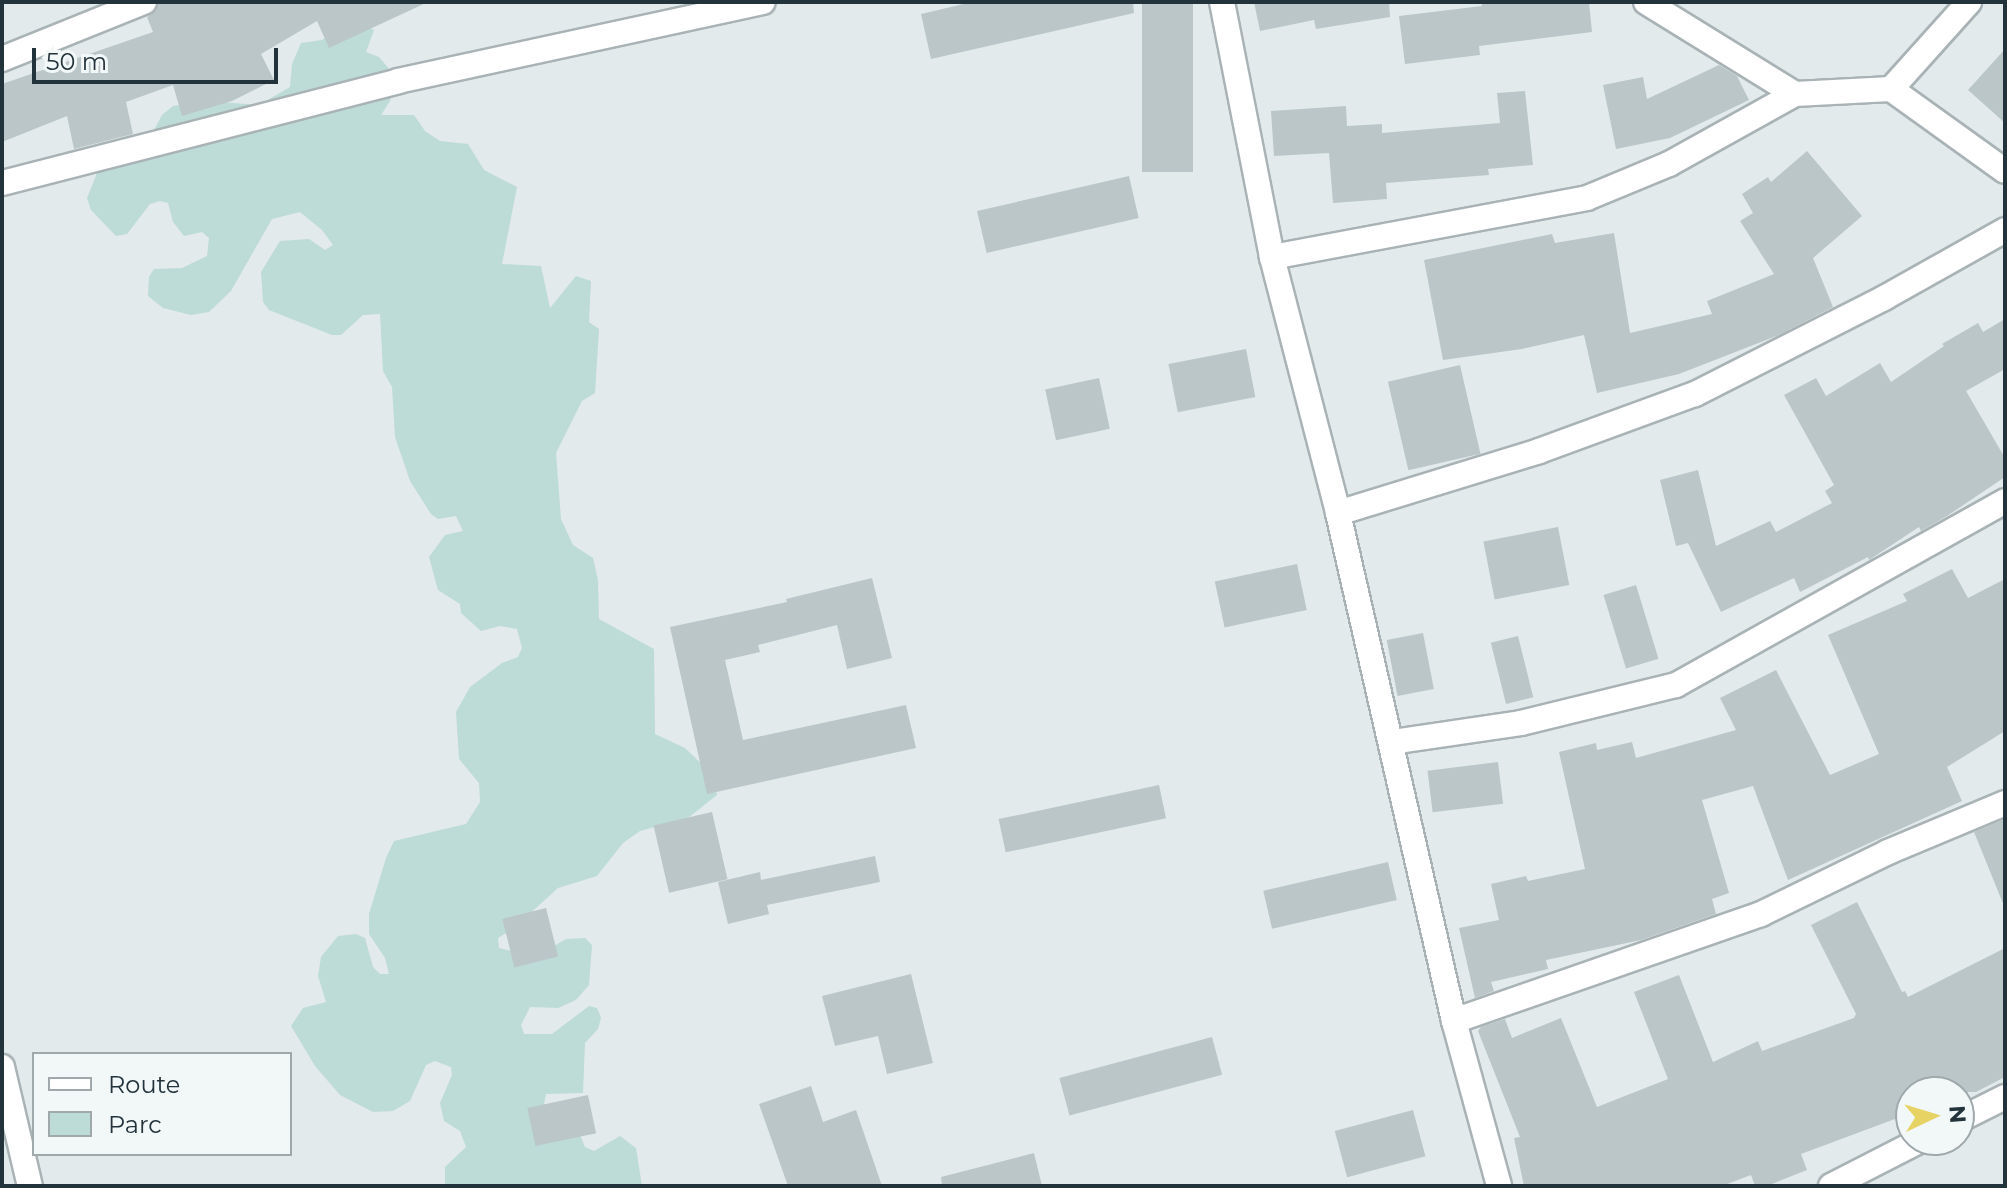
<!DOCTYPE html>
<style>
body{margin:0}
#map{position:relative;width:2007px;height:1188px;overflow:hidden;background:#e2eaeb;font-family:Montserrat,sans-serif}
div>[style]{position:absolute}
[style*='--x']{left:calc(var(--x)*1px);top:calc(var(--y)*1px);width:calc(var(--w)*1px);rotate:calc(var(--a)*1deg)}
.green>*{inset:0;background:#bddbd7}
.building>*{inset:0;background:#bbc6c9;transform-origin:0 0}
.roads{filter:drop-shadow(2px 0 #a9b3b6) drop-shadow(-2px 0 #a9b3b6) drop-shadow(0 2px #a9b3b6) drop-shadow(0 -2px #a9b3b6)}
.street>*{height:24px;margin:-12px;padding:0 12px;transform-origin:12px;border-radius:12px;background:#fff}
span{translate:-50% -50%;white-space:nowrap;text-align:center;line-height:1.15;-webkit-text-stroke:6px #f2f7f8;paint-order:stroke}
.frame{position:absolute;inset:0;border:4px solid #23333b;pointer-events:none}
.legend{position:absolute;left:32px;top:1052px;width:260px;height:104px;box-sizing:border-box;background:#f2f7f8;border:2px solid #9fa9ac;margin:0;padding:10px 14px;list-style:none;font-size:24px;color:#23333b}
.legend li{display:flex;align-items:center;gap:16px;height:40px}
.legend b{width:40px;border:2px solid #9fa9ac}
.north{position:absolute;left:1895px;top:1076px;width:80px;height:80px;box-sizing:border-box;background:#f2f7f8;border:2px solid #9fa9ac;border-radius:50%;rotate:86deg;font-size:22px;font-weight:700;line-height:32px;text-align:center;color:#23333b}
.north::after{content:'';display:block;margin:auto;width:28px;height:36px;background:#e7d264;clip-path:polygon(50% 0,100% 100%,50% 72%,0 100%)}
.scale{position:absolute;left:32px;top:48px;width:246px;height:36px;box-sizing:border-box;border:4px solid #23333b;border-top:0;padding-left:10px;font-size:24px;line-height:28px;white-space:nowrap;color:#23333b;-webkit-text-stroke:6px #f2f7f8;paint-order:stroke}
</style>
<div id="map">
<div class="green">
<div style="clip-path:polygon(354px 19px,374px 30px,366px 52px,379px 57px,395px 76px,390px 101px,381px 115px,414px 115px,425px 131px,440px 141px,468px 144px,484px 170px,517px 187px,502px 264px,541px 266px,550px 308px,576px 276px,591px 281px,589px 322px,599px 329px,595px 393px,582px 401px,556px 453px,561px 519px,573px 545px,593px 558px,598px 580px,599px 619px,654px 649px,655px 734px,685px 748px,713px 775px,717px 795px,688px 818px,640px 831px,623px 843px,597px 876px,558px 888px,514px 928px,498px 938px,499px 948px,535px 957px,566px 939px,585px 938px,592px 945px,589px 985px,576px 1000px,558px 1008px,530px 1007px,521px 1025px,524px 1034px,552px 1034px,589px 1006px,597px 1008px,601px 1018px,598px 1029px,585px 1043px,583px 1093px,546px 1094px,544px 1104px,578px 1130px,585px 1147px,594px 1151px,620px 1136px,636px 1148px,642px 1186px,445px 1186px,445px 1167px,466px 1147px,460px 1131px,444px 1121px,440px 1103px,452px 1075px,451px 1067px,435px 1061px,426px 1065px,410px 1101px,393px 1111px,373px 1112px,340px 1095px,315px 1066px,291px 1026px,303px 1008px,326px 1002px,318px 976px,321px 957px,338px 936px,356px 934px,365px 938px,373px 967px,380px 974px,389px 974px,385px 958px,369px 934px,369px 914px,386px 858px,394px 841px,466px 824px,480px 802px,479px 783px,459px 759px,456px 712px,470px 687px,502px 663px,518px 657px,522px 648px,517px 629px,500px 626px,481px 631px,461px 613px,460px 604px,438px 590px,429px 557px,445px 535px,463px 531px,456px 516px,438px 519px,431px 514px,410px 481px,395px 437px,392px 387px,383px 371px,380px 314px,363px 315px,341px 335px,332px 335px,269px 310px,263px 302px,261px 272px,280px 241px,309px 239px,325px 250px,333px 245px,322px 230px,300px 212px,272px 219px,231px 291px,209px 312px,191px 315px,163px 308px,148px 296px,149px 277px,154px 269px,182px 268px,207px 256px,209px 238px,202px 232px,184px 236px,173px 222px,168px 203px,160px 201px,150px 204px,127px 234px,116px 236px,91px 210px,87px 198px,101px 163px,145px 147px,162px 115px,173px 106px,206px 101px,259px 105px,290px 87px,292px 64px,301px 43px,322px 40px)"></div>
</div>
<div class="building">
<div style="clip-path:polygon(159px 2px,428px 2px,329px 48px,317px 21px,261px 54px,274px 80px,232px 101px,182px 116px,173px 85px,126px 102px,133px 134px,74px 149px,67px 116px,2px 142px,2px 84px,153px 32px,147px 17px,156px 11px)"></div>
<div style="clip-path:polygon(972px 2px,1133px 2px,1134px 13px,931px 59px,921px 14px)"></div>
<div style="left:1142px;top:2px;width:51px;height:170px"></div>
<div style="clip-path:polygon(1254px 2px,1389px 2px,1390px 17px,1316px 29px,1314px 20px,1260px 31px)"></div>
<div style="clip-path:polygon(1481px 2px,1589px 2px,1592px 32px,1479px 46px,1480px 55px,1405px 64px,1399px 16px,1482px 6px)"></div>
<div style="clip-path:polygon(2005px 49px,2005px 123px,1968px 90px)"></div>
<div style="clip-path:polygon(1719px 65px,1737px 76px,1749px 100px,1670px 138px,1616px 149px,1603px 85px,1643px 77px,1647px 99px)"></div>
<div style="clip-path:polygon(1525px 91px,1533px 165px,1488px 169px,1489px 175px,1386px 183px,1387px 199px,1333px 203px,1329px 153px,1274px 156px,1271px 111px,1346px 106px,1347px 126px,1382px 124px,1382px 133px,1500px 123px,1497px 93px)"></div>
<div style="clip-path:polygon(1807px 151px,1862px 216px,1813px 258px,1833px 307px,1779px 335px,1679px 374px,1597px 393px,1584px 335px,1522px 349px,1443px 360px,1424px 260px,1552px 234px,1555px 243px,1614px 233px,1630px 333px,1712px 314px,1707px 301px,1774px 274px,1740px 221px,1753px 213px,1742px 194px,1768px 177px,1771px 182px)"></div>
<div style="left:1129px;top:176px;width:43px;height:156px;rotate:77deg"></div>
<div style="clip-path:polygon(2005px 319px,2005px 369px,1966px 391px,2005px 458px,2005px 477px,1947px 516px,1921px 531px,1919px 527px,1869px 560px,1868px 557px,1800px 592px,1794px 578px,1721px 612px,1688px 543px,1676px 546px,1660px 480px,1698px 470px,1716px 546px,1770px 521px,1776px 532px,1832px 503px,1825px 491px,1834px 485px,1784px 395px,1816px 378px,1826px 396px,1880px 363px,1891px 382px,1944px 346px,1942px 344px,1978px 323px,1983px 332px)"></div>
<div style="left:1246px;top:349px;width:49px;height:79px;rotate:79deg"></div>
<div style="left:1460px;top:365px;width:91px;height:74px;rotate:77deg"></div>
<div style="left:1099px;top:378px;width:52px;height:55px;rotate:78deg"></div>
<div style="left:1558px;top:527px;width:59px;height:76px;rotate:79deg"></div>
<div style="left:1297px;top:564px;width:47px;height:84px;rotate:78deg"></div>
<div style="clip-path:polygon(1952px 569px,1968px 598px,2005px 579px,2005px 731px,1947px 767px,1962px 801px,1788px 880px,1753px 786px,1702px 800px,1729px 893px,1712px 899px,1716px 914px,1641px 940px,1546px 960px,1548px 969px,1491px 982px,1494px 991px,1475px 998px,1459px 928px,1499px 920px,1491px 884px,1526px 876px,1528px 881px,1585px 869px,1559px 752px,1596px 743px,1597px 750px,1632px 742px,1636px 758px,1736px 730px,1720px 698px,1776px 670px,1830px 775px,1879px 754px,1828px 635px,1907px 601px,1903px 594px)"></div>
<div style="clip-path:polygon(872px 578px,892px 658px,847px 669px,837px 625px,758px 645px,760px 652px,725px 660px,743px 740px,906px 705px,916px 748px,707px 794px,670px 627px,787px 602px,786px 599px)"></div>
<div style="left:1636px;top:585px;width:77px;height:34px;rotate:73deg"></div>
<div style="left:1423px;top:633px;width:57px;height:37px;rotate:79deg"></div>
<div style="left:1518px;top:636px;width:63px;height:28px;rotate:76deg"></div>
<div style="left:1498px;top:762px;width:42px;height:71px;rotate:83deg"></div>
<div style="left:1159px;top:785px;width:34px;height:164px;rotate:78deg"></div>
<div style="left:712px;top:812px;width:69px;height:60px;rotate:77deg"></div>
<div style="clip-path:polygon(2005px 819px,2005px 906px,2004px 906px,1974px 832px)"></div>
<div style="clip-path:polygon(875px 856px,880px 882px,767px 905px,769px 914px,728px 924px,718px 882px,760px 872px,761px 880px)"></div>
<div style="left:1388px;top:862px;width:39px;height:128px;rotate:77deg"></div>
<div style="clip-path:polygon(1857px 902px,1902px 992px,1905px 991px,1908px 997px,2005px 948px,2005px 1077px,1976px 1092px,1911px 1092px,1911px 1113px,1801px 1154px,1807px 1170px,1767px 1186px,1755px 1186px,1751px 1175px,1722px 1186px,1524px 1186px,1514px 1138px,1520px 1137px,1478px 1031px,1481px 1027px,1505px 1019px,1512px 1038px,1561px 1018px,1597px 1107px,1668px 1079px,1634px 992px,1679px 975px,1713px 1062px,1758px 1041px,1762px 1051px,1854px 1018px,1856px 1014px,1811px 925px)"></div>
<div style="left:546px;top:908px;width:50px;height:45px;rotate:76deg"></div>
<div style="clip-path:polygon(911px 974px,933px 1063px,887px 1074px,878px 1036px,835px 1046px,822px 996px)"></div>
<div style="left:1212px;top:1037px;width:39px;height:158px;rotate:75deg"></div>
<div style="clip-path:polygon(811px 1086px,823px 1122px,856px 1110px,882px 1186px,788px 1186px,759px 1104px)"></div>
<div style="left:588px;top:1095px;width:39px;height:62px;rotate:78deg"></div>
<div style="left:1413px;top:1110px;width:48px;height:81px;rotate:75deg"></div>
<div style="clip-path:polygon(1034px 1153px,1042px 1186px,942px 1186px,941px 1177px)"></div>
</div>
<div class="roads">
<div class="street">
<div style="--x:1222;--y:2;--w:260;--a:78.9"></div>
<div style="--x:1272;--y:257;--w:264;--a:75.5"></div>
<div style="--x:1338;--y:513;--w:521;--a:77.14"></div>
<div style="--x:1454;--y:1021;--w:171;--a:74.7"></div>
<div style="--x:1646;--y:2;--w:175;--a:31.7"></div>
<div style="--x:2;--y:59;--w:153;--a:-21.9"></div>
<div style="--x:1891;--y:89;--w:117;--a:-48.1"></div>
<div style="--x:2;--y:183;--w:409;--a:-14.4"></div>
<div style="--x:398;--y:81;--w:373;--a:-12.2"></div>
<div style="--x:1272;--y:257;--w:320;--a:-10.6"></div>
<div style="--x:1587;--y:198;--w:89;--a:-22.5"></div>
<div style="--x:1669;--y:164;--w:144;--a:-29.1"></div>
<div style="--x:1795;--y:94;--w:96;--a:-3"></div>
<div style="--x:1891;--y:89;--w:140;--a:35.7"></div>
<div style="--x:1338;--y:513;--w:210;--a:-17.1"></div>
<div style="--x:1539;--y:451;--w:166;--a:-20.1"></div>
<div style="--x:1695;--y:394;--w:212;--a:-26.9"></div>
<div style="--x:1884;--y:298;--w:139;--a:-29.3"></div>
<div style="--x:1392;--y:742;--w:130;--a:-8.4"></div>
<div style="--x:1521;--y:723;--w:160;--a:-13.8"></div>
<div style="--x:1676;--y:685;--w:377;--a:-29.2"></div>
<div style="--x:1454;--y:1021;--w:325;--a:-19.2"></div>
<div style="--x:1761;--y:914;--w:141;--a:-26"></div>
<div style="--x:1888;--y:852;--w:127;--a:-22.7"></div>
<div style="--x:2;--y:1067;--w:122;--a:76.8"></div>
<div style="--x:1959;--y:1120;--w:51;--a:-26.6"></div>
<div style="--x:1831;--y:1186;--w:101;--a:-27.1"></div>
</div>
</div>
<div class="frame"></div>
<ul class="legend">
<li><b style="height:10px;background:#fff"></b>Route</li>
<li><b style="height:22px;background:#bddbd7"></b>Parc</li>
</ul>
<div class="north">N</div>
<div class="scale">50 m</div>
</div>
